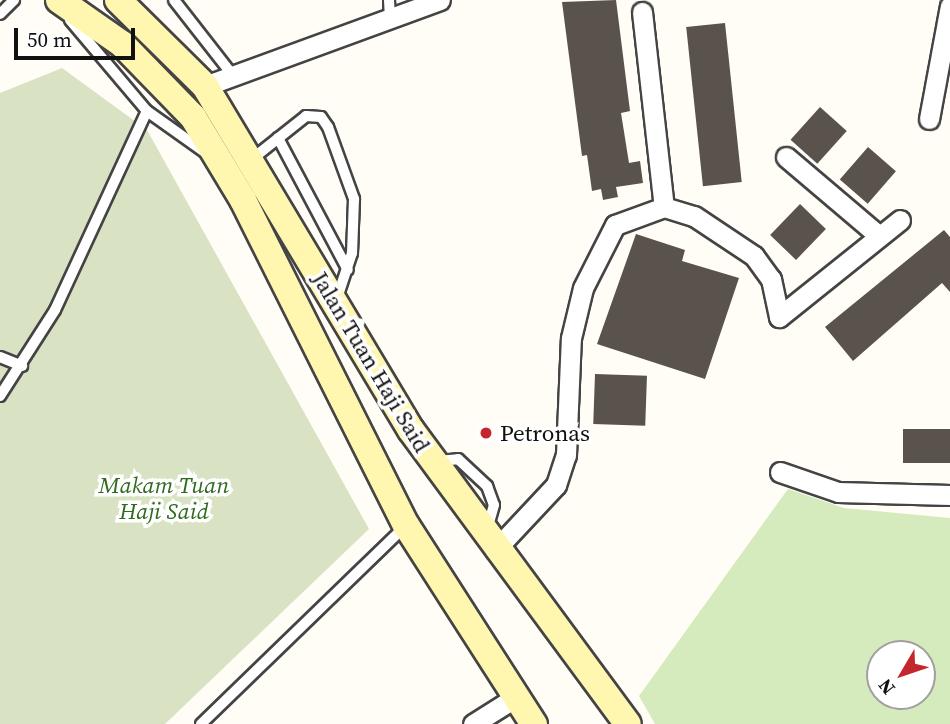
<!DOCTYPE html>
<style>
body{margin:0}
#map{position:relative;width:950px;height:724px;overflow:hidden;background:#fffdf5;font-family:"Source Serif 4",serif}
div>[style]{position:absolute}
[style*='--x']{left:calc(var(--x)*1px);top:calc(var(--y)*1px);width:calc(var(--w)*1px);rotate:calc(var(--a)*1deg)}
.green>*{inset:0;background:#d5ebbd}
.cemetery>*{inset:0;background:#d9e3c4}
.building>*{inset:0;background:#5a524d;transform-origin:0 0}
.roads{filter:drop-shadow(2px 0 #444) drop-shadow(-2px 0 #444) drop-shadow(0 2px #444) drop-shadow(0 -2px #444)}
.lane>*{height:10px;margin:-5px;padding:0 5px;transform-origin:5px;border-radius:5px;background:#fff}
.street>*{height:19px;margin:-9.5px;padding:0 9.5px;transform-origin:9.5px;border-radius:9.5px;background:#fff}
.secondary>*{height:26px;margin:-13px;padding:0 13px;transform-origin:13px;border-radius:13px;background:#fff6b0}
.dots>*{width:19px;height:19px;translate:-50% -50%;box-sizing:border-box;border:4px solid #fff;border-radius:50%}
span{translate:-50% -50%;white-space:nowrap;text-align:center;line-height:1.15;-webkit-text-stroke:7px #fff;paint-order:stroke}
.street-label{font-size:23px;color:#111}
.poi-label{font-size:23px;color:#111}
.left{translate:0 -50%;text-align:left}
.park-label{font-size:23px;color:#2f6b1f;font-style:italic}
.north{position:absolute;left:866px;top:640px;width:70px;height:70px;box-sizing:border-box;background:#fff;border:2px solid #a0a0a0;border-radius:50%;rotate:231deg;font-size:19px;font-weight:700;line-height:28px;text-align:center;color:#111}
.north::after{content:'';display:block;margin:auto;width:24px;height:32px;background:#c4262e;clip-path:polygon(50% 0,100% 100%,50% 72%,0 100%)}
.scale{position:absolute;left:14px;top:28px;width:121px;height:32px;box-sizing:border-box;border:4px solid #111;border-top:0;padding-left:9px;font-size:21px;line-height:24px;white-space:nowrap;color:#111;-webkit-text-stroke:5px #fff;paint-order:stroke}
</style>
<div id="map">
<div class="green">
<div style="clip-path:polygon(evenodd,788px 489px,844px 508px,950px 518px,950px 724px,655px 724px,639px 696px,788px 489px,880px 654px,922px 654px,922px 696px,880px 696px,880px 654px)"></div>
</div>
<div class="cemetery">
<div style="clip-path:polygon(62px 68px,147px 130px,369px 529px,165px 724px,0 724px,0 93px)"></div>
</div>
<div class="building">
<div style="clip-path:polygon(616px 0,630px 111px,621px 113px,629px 163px,640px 161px,643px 183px,616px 187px,618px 197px,603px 200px,601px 189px,592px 191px,587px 155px,582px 156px,562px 2px)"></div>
<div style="left:725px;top:23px;width:160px;height:39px;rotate:84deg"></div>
<div style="left:820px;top:107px;width:36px;height:44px;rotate:42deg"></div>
<div style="left:868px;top:147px;width:37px;height:43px;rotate:41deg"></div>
<div style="left:800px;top:204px;width:36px;height:43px;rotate:44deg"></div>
<div style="clip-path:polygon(944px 230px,950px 237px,950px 292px,942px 283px,853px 361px,825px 327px)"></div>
<div style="clip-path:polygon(636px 234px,685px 250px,682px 261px,739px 278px,705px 379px,597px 344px)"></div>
<div style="left:595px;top:374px;width:52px;height:50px;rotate:2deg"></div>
<div style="left:903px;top:429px;width:47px;height:34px"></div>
</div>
<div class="roads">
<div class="lane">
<div style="--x:174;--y:0;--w:93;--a:52"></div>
<div style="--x:389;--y:0;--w:17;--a:87"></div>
<div style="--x:0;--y:14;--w:20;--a:-45"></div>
<div style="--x:70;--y:20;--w:119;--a:49.8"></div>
<div style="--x:147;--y:111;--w:72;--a:35.4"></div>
<div style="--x:278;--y:138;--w:149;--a:62.1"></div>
<div style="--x:252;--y:159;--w:69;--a:-38.5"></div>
<div style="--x:306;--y:116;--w:15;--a:4"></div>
<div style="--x:321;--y:117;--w:12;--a:55"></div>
<div style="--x:328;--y:127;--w:77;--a:70.1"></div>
<div style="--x:354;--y:199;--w:54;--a:92.1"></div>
<div style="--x:352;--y:253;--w:47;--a:108.4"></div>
<div style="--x:0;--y:357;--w:24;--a:22"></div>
<div style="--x:0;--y:396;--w:102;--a:-57.4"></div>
<div style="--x:55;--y:310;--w:219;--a:-65.2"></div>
<div style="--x:437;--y:461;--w:21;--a:-5"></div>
<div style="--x:458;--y:459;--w:40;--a:43"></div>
<div style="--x:487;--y:486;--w:20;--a:70"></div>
<div style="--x:494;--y:505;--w:25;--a:106"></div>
<div style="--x:201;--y:724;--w:286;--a:-44.1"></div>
</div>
<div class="street">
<div style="--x:642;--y:12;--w:196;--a:83.6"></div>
<div style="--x:205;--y:86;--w:250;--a:-20.1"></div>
<div style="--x:929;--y:119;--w:115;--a:-79.5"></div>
<div style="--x:786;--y:157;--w:122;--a:40.3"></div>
<div style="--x:780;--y:472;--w:61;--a:19"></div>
<div style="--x:838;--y:492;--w:112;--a:1.5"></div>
<div style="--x:495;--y:550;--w:89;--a:-46.8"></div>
<div style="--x:556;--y:485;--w:32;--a:-72"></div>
<div style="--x:566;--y:455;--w:117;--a:-87.6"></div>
<div style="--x:571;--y:338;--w:51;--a:-76.5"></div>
<div style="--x:583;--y:288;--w:71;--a:-63.1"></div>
<div style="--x:615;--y:225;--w:52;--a:-20.2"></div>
<div style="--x:664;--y:207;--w:31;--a:17"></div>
<div style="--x:694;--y:216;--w:72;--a:33.7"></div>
<div style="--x:754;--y:256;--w:29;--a:54"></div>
<div style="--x:771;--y:279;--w:39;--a:78"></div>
<div style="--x:779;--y:317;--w:155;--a:-38.7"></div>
<div style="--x:473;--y:724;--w:51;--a:-32.1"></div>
</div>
<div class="secondary">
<div style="--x:59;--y:0;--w:77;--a:34.9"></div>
<div style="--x:122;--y:44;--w:102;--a:45.8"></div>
<div style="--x:193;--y:117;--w:97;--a:58.9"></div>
<div style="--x:243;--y:200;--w:364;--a:63.4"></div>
<div style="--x:406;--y:525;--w:237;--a:57.3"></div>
<div style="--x:118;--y:0;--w:122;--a:44.7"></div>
<div style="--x:205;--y:86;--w:401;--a:59.1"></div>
<div style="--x:411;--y:430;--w:365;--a:53.6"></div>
</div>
</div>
<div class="dots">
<div style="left:486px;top:433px;background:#c4262e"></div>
</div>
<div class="street-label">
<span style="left:371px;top:362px;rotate:59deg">Jalan Tuan Haji Said</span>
</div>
<div class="poi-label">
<span class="left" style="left:500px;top:433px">Petronas</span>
</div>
<div class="park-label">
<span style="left:164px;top:498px">Makam Tuan<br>Haji Said</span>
</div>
<div class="north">N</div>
<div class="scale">50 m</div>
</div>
